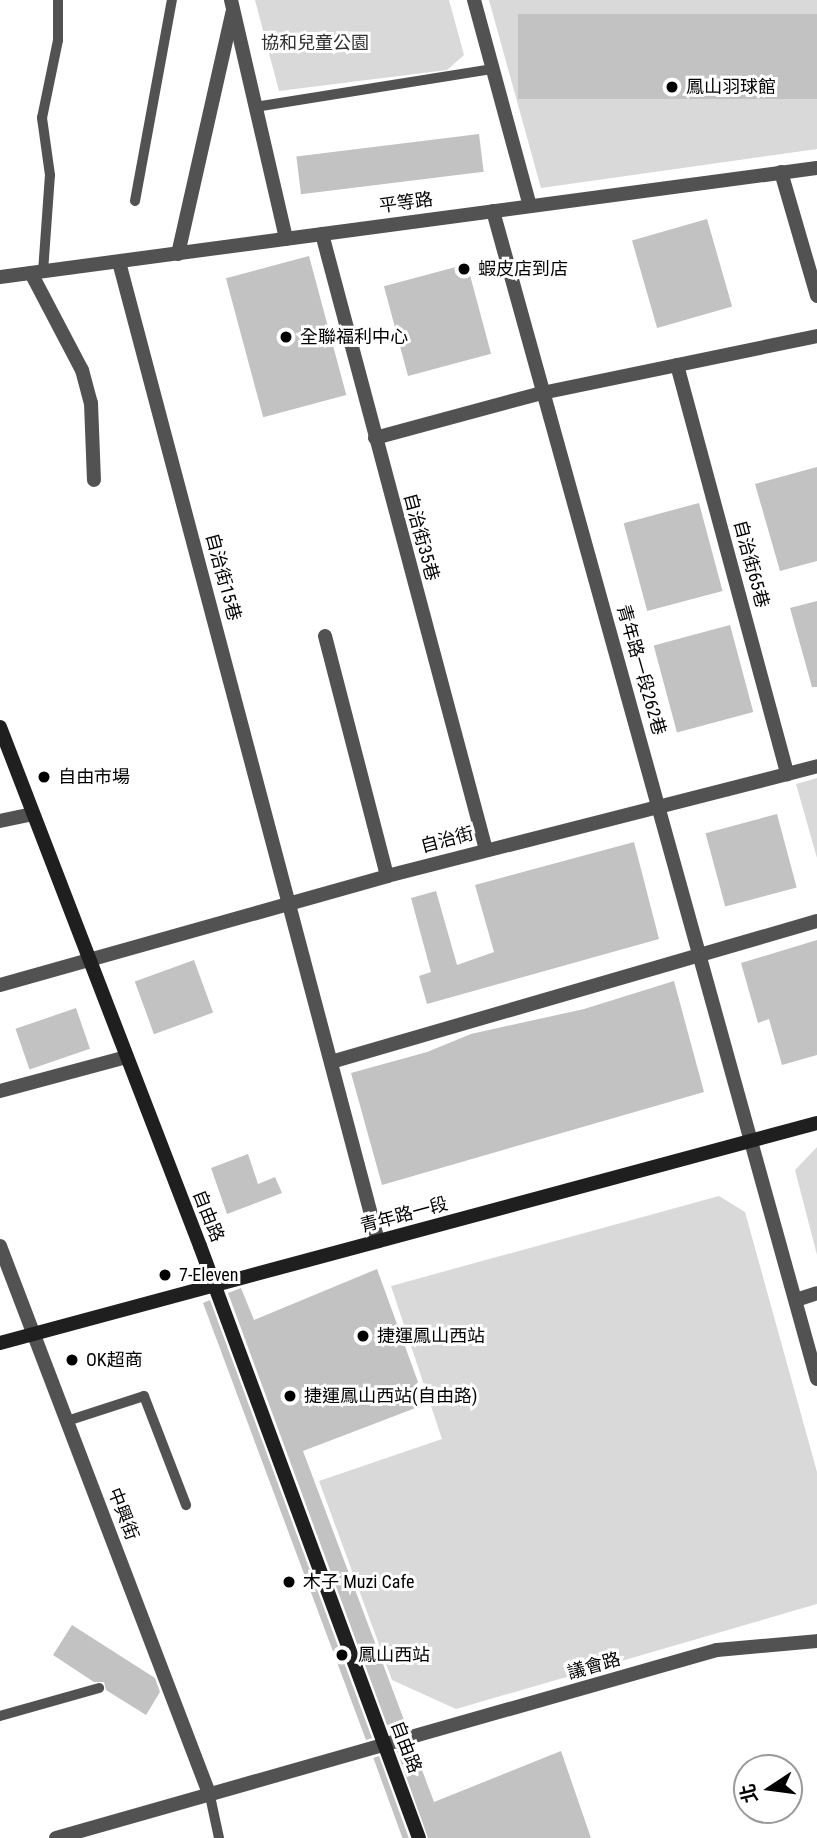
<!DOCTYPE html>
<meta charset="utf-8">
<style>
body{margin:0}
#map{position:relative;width:817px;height:1838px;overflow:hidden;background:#fff;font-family:"Roboto Condensed","Noto Sans TC",sans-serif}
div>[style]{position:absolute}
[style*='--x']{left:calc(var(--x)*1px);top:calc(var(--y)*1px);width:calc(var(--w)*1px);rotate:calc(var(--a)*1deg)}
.green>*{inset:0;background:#d9d9d9}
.building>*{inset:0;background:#c2c2c2;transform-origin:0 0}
.lane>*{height:10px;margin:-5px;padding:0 5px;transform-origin:5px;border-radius:5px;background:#525252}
.street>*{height:14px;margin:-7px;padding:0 7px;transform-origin:7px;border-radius:7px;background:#525252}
.secondary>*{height:14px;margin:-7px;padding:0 7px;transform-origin:7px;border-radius:7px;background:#1f1f1f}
.dots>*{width:19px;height:19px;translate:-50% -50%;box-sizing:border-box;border:4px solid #fff;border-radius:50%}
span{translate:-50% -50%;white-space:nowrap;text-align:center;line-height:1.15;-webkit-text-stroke:6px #fff;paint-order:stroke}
.park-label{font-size:18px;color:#303030}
.poi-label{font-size:18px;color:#000}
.left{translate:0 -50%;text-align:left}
.street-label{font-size:18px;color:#000}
.north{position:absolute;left:733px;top:1754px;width:70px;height:70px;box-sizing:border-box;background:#fff;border:2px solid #999;border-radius:50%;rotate:257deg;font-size:19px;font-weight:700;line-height:28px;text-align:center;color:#000}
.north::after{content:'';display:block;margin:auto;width:24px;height:32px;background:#000;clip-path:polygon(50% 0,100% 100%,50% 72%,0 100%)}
</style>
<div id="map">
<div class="green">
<div style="clip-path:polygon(255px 0,449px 0,464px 55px,447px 70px,279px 91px)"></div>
<div style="clip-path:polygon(489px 0,817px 0,817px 149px,541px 188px)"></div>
<div style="clip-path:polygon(817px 778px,817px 858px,796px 784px)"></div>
<div style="clip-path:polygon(817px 1147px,817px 1255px,795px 1170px)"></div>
<div style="clip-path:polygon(719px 1196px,745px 1212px,817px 1472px,817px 1604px,456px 1709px,392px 1680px,319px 1481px,442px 1439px,391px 1286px)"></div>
</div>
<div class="building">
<div style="left:817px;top:14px;width:85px;height:299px;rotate:90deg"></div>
<div style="left:479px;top:134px;width:38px;height:184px;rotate:83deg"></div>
<div style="left:707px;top:219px;width:91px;height:78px;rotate:74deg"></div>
<div style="left:309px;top:256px;width:144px;height:86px;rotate:75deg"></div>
<div style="left:467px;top:264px;width:93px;height:86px;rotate:75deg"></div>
<div style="clip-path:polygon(817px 467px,817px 561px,780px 571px,755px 484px)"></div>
<div style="left:699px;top:503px;width:91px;height:78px;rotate:75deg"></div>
<div style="clip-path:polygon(817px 601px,817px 687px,812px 687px,790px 608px)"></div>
<div style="left:730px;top:625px;width:90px;height:79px;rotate:75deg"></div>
<div style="left:777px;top:814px;width:76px;height:74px;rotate:75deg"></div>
<div style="clip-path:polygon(634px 842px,659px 939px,427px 1004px,419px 976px,431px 972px,411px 898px,436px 891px,457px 965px,494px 952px,475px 885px)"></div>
<div style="clip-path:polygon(817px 940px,817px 1055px,782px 1065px,769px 1019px,758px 1023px,741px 963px)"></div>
<div style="left:194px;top:960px;width:56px;height:63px;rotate:70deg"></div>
<div style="clip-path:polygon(674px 981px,704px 1092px,382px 1185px,351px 1073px,427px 1052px,471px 1034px,584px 1009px)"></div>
<div style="left:76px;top:1008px;width:43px;height:64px;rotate:71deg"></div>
<div style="clip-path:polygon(248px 1154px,258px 1184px,275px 1177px,282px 1193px,227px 1214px,211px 1168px)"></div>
<div style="clip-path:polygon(377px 1269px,426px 1404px,303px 1451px,407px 1728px,390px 1733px,228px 1293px,241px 1288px,254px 1320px)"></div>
<div style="clip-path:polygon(210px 1300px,372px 1738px,366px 1740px,203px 1303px)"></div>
<div style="clip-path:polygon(72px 1625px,155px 1678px,160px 1692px,146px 1715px,106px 1690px,104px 1682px,94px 1682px,53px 1655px)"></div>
<div style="clip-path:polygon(413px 1746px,434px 1802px,561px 1751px,591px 1838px,428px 1838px,397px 1751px)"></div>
<div style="left:379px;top:1756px;width:87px;height:6px;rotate:70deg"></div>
</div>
<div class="lane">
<div style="--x:255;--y:107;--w:241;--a:-9.1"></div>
<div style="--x:135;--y:201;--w:204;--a:-79.6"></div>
<div style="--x:43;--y:272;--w:97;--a:-85.9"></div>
<div style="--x:50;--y:175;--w:58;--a:-98"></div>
<div style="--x:42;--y:118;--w:80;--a:-78.4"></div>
<div style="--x:58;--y:40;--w:40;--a:-90"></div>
<div style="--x:67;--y:1421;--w:81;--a:-18"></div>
<div style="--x:144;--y:1396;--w:117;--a:68.9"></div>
<div style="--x:0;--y:1716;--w:103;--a:-15.8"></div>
<div style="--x:210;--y:1796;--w:43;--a:77.9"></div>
</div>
<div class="street">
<div style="--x:231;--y:0;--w:245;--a:77"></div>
<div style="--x:474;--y:0;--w:213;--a:74.8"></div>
<div style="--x:781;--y:172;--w:129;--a:73.8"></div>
<div style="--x:493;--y:211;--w:1212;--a:74.5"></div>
<div style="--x:322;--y:234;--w:637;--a:75.09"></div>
<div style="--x:178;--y:254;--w:250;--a:-77.3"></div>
<div style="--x:119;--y:262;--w:1013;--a:75.18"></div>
<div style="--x:31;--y:273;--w:110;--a:62.3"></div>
<div style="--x:82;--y:370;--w:34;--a:75"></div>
<div style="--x:91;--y:403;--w:77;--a:87.8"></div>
<div style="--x:0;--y:277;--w:824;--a:-7.6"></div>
<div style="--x:677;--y:365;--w:424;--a:74.9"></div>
<div style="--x:375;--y:438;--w:173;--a:-15.1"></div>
<div style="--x:542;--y:393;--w:281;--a:-11.7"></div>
<div style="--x:325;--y:636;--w:248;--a:75.5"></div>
<div style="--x:0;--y:821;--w:33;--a:-12"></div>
<div style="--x:0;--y:985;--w:402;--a:-15.7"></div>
<div style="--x:387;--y:876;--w:444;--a:-14.3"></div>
<div style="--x:331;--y:1062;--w:506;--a:-16.18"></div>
<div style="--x:0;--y:1091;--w:131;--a:-15"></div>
<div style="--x:0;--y:1246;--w:589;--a:69.1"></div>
<div style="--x:796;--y:1300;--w:22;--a:-18"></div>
<div style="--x:56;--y:1838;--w:687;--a:-15.88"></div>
<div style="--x:717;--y:1650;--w:100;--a:-5.1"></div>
</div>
<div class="secondary">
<div style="--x:0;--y:727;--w:556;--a:68.93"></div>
<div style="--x:200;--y:1246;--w:631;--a:69.7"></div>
<div style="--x:0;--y:1343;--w:846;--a:-15.07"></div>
</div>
<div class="dots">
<div style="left:672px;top:87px;background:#000"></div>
<div style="left:464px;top:269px;background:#000"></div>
<div style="left:286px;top:337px;background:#000"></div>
<div style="left:44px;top:777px;background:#000"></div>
<div style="left:165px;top:1275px;background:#000"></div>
<div style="left:363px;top:1336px;background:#000"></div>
<div style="left:72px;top:1360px;background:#000"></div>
<div style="left:290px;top:1396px;background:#000"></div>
<div style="left:289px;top:1582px;background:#000"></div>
<div style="left:342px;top:1655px;background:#000"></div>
</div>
<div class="park-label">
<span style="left:315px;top:43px">協和兒童公園</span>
</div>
<div class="poi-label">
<span class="left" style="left:686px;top:87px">鳳山羽球館</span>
<span class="left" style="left:478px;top:269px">蝦皮店到店</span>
<span class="left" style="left:300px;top:337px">全聯福利中心</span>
<span class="left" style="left:58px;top:777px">自由市場</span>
<span class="left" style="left:179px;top:1275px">7-Eleven</span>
<span class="left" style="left:377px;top:1336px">捷運鳳山西站</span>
<span class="left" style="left:86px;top:1360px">OK超商</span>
<span class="left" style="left:304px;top:1396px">捷運鳳山西站(自由路)</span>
<span class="left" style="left:303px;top:1582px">木子 Muzi Cafe</span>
<span class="left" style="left:358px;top:1655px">鳳山西站</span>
</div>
<div class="street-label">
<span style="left:406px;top:203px;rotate:-8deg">平等路</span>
<span style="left:421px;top:537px;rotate:75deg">自治街35巷</span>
<span style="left:751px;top:564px;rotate:75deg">自治街65巷</span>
<span style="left:223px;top:577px;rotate:75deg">自治街15巷</span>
<span style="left:641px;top:670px;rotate:74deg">青年路一段262巷</span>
<span style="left:447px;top:840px;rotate:-15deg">自治街</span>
<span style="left:404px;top:1215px;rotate:-15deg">青年路一段</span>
<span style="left:208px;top:1216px;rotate:68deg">自由路</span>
<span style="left:123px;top:1514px;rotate:69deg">中興街</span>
<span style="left:594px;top:1666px;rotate:-16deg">議會路</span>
<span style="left:406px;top:1747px;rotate:69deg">自由路</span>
</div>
<div class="north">北</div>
</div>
